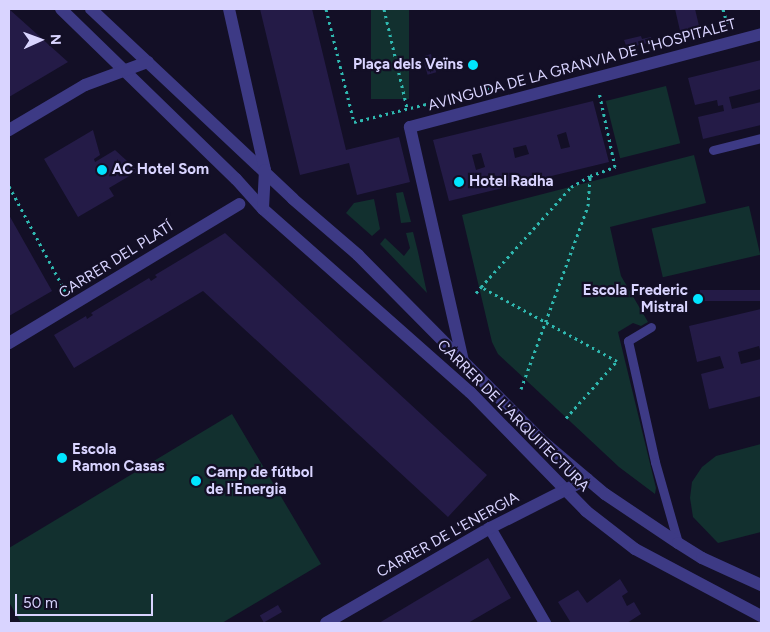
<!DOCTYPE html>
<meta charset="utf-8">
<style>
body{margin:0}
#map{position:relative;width:770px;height:632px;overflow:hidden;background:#130f26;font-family:Figtree,sans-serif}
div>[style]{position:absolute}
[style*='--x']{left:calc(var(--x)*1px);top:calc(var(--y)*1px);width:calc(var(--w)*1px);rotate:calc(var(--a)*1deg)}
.green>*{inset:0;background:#12302f;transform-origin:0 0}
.building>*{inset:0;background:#241b47;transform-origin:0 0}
.path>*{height:3px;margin-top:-1.5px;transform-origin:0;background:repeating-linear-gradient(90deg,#2fb8b0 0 2.5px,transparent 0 6.5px)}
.lane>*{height:9px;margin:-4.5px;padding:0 4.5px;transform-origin:4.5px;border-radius:4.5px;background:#3d3a85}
.street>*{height:12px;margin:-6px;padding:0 6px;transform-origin:6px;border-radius:6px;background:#3d3a85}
.dots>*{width:14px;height:14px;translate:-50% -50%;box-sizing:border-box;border:2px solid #130f26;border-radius:50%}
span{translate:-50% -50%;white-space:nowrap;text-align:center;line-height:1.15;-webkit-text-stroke:4.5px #130f26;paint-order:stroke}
.poi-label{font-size:15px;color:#d9d4ff;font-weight:700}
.right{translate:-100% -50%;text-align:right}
.left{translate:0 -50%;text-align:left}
.street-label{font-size:15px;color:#d9d4ff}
.frame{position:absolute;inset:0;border:10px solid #d9d4ff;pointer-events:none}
.north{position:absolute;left:15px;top:15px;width:50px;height:50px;-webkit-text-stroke:4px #130f26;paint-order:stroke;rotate:88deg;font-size:14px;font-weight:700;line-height:20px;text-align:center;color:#d9d4ff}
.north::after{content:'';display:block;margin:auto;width:18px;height:22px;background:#d9d4ff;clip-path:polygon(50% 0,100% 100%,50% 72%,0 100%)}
.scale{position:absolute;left:15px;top:594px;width:138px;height:22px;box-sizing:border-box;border:2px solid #d9d4ff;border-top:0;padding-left:6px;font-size:15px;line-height:18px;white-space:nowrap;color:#d9d4ff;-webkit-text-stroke:4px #130f26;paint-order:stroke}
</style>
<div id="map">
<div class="green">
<div style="left:371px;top:9px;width:38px;height:90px"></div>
<div style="left:666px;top:86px;width:59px;height:62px;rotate:76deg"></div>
<div style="clip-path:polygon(694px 155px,706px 203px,610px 227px,621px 276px,648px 322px,641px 326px,633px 323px,618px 332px,656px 488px,655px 494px,619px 467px,498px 354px,492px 342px,462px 215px)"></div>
<div style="clip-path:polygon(403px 192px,411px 222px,401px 223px,396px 193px)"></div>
<div style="clip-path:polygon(374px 199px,380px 229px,372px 236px,346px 213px,354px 203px)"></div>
<div style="left:749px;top:206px;width:50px;height:100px;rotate:77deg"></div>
<div style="clip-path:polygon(413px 232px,418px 252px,427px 293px,380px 244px,385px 238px,404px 256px,410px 248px,406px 233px)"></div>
<div style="clip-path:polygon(232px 414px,321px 564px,222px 623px,21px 623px,9px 602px,9px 548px)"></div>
<div style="clip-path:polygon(761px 444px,761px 532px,718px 543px,693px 517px,690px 498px,692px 482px,702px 467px,716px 456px)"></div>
</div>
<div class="building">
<div style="clip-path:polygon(9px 9px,68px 62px,9px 97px)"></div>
<div style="clip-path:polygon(260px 9px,312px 9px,346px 150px,399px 137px,410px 182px,357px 195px,349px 163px,300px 175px)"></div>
<div style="clip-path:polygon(675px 9px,695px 9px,700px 30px,681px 35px)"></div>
<div style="clip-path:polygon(641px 36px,642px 39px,651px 37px,652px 42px,627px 48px,624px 40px)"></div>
<div style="left:431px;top:54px;width:19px;height:9px;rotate:74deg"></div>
<div style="clip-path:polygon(761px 60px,761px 89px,729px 97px,732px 109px,761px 102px,761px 125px,703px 139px,698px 117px,724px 111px,723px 105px,718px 106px,717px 100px,695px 105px,688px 78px)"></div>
<div style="clip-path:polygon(evenodd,593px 101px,609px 162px,449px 201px,433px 140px,593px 101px,566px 132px,570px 147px,561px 149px,557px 135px,566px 132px,593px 101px,526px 145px,529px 154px,515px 158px,513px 148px,526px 145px,593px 101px,481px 153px,485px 167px,476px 170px,472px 155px,481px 153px)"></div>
<div style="clip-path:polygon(93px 130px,100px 155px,94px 159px,95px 162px,115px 150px,138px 171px,109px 188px,114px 196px,78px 217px,44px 159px)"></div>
<div style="clip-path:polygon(9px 215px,52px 291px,9px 316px)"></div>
<div style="clip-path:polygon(225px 233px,487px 475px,448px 517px,203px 291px,74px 368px,54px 335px,86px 316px,87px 319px,93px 315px,91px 313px,149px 278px,151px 281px,157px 277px,155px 275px)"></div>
<div style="left:761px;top:290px;width:11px;height:61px;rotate:90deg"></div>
<div style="clip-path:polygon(761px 309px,761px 354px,759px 346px,738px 352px,741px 364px,761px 359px,761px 396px,709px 409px,701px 374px,724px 368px,720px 356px,697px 362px,689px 326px)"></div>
<div style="clip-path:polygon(488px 558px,511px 598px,468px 623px,379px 623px)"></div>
<div style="clip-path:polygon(620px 579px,628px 592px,622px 596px,627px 606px,634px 602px,641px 614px,627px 623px,571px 623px,558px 602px,578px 590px,587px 603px)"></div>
<div style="left:278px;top:605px;width:8px;height:21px;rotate:60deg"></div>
</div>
<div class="path">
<div style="--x:326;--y:9;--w:116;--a:76.1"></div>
<div style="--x:354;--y:122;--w:140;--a:-14"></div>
<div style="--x:384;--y:9;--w:102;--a:76.9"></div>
<div style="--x:723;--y:9;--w:19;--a:74"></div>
<div style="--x:9;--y:186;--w:119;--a:61.9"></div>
<div style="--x:476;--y:293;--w:8;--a:-50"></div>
<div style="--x:521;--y:389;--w:195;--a:-69.9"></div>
<div style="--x:588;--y:206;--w:30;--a:-86"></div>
<div style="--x:590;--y:176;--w:27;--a:-20"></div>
<div style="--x:615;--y:167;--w:77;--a:-102"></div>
<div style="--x:566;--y:418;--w:76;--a:-48.2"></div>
<div style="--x:617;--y:361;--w:155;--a:-151.4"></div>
<div style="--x:481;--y:287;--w:135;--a:-48"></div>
<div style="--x:571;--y:187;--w:22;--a:-30"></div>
</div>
<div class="lane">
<div style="--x:713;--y:150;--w:49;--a:-14"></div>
<div style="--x:651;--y:327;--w:27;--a:149"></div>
<div style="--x:628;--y:341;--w:124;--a:77.4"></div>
<div style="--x:655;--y:462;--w:84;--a:74.1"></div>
</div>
<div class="street">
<div style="--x:61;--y:9;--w:244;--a:44.2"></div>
<div style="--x:236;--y:179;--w:40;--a:48"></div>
<div style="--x:263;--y:209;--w:276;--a:41.5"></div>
<div style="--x:470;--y:392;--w:166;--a:45.7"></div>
<div style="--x:586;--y:511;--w:62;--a:37.8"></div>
<div style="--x:635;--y:549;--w:143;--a:28"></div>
<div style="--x:91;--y:9;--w:277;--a:43.2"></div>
<div style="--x:293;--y:199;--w:86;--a:40.7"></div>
<div style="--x:358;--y:255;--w:260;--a:45.3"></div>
<div style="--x:541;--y:440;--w:84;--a:40.2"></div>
<div style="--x:605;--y:494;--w:88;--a:33.9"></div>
<div style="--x:678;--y:543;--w:28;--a:32"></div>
<div style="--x:702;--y:558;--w:65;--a:24.6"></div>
<div style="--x:229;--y:9;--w:165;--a:77.4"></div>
<div style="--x:265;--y:170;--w:39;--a:93"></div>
<div style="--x:9;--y:130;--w:88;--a:-30.6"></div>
<div style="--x:85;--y:85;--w:67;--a:-20.1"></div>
<div style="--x:9;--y:343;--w:269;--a:-31.1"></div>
<div style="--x:463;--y:361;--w:240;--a:-102.8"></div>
<div style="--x:410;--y:127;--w:363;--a:-14.8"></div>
<div style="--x:490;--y:528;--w:110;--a:59.9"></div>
<div style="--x:326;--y:623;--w:190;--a:-30.1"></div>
<div style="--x:490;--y:528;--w:109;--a:-26.8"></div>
</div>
<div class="dots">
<div style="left:473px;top:65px;background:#00e5ff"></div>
<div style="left:102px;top:170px;background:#00e5ff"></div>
<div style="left:459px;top:182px;background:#00e5ff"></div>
<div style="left:698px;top:299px;background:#00e5ff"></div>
<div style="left:62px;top:458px;background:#00e5ff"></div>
<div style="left:196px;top:481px;background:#00e5ff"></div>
</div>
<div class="poi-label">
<span class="right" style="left:463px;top:65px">Plaça dels Veïns</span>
<span class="left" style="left:112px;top:170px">AC Hotel Som</span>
<span class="left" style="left:469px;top:182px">Hotel Radha</span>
<span class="right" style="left:688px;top:299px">Escola Frederic<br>Mistral</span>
<span class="left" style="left:72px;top:458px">Escola<br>Ramon Casas</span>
<span class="left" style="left:206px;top:481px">Camp de fútbol<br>de l'Energia</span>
</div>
<div class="street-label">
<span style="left:582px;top:65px;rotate:-15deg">AVINGUDA DE LA GRANVIA DE L'HOSPITALET</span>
<span style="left:116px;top:260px;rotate:-32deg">CARRER DEL PLATÍ</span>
<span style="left:513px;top:416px;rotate:45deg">CARRER DE L'ARQUITECTURA</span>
<span style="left:448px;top:535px;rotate:-29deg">CARRER DE L'ENERGIA</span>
</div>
<div class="frame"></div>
<div class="north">N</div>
<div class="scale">50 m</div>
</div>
